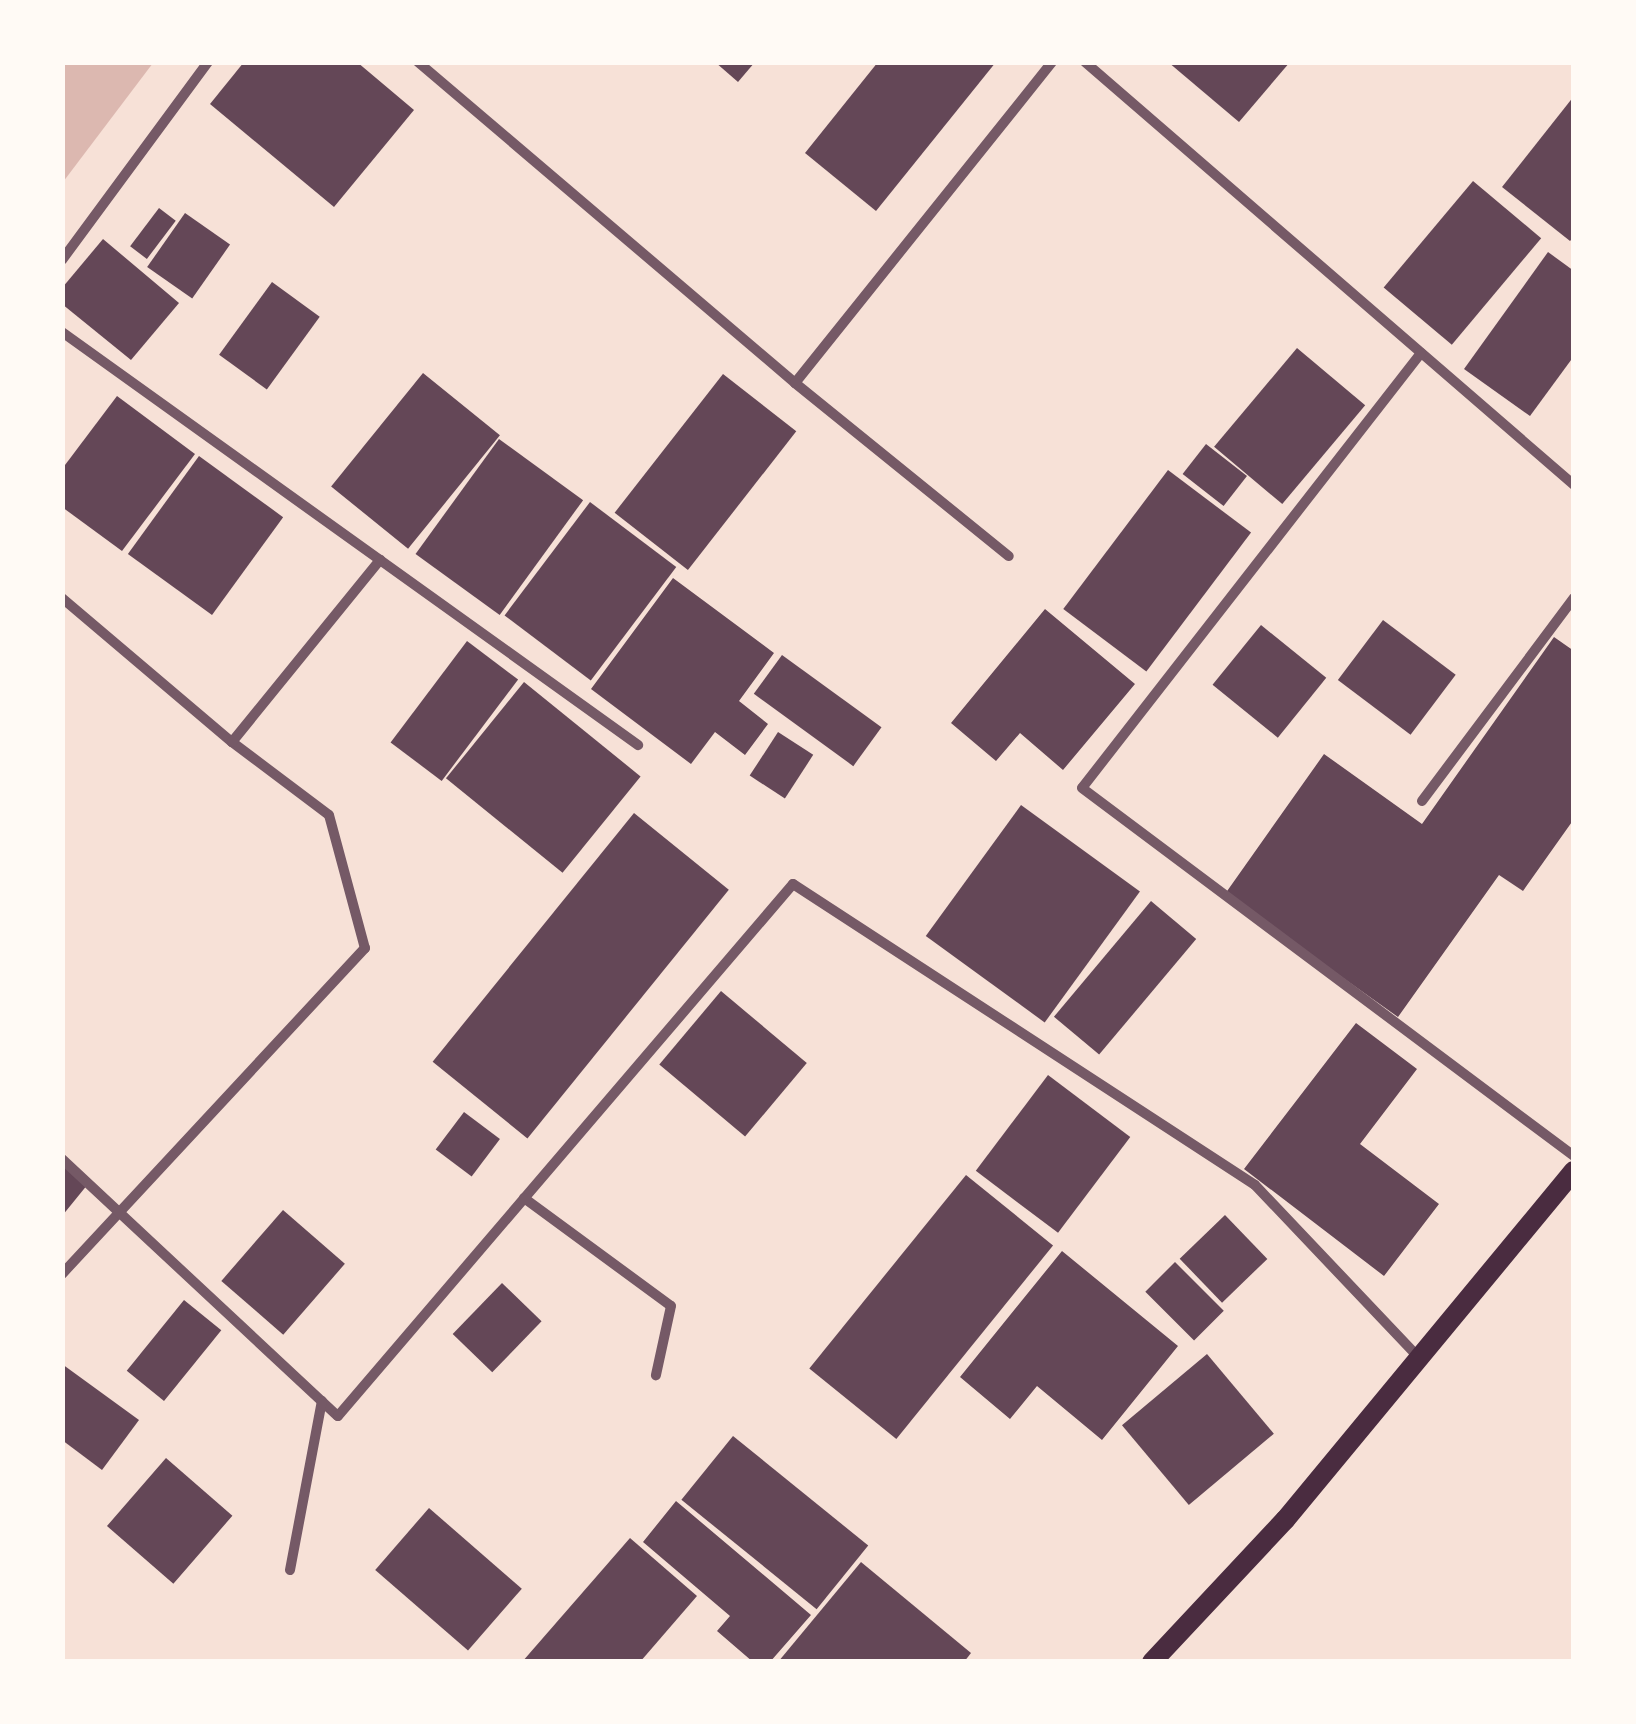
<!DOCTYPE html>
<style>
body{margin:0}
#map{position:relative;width:1636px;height:1724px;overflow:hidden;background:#f7e1d7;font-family:"PT Sans Narrow",sans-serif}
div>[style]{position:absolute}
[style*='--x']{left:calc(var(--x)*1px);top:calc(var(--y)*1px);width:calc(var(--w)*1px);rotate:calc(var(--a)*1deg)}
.water>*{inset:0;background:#dcb8b0}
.building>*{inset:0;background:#644757;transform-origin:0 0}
.minor>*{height:10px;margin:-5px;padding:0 5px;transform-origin:5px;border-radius:5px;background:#755966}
.secondary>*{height:20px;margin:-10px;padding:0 10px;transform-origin:10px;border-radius:10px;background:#4a2c40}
span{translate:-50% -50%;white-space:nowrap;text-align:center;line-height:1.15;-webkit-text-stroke:10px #fffaf5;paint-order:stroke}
.frame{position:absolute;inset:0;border:65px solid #fffaf5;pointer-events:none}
</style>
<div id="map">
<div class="water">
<div style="clip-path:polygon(63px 62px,153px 63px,63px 182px,62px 63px)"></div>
</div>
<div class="building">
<div style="clip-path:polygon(244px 62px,357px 62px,414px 110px,334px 207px,210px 104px)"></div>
<div style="clip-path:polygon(715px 62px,755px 62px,738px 82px)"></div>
<div style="clip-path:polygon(878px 62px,996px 62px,876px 211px,805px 153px)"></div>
<div style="clip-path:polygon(1168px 62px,1290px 62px,1239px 122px)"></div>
<div style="clip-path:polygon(1574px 96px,1574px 237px,1570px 241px,1502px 187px)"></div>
<div style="left:1473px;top:181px;width:89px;height:139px;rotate:40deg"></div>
<div style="left:159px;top:208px;width:21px;height:48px;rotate:37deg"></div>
<div style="left:185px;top:213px;width:55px;height:66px;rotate:35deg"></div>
<div style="clip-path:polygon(103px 239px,179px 303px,131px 360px,62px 304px,62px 288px)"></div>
<div style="clip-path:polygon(1548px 252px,1574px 271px,1574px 356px,1530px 416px,1464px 369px)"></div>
<div style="left:272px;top:282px;width:59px;height:90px;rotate:36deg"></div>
<div style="left:1297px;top:348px;width:89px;height:129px;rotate:40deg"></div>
<div style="left:423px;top:373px;width:99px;height:146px;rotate:39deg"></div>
<div style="left:723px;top:374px;width:93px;height:176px;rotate:38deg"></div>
<div style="clip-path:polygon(117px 396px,195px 454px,122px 551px,62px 507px,62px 469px)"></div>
<div style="left:499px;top:439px;width:104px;height:142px;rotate:36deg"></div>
<div style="left:1206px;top:444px;width:52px;height:38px;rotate:38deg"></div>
<div style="left:199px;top:456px;width:104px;height:121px;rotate:36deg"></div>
<div style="left:1168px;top:470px;width:104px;height:174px;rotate:37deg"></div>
<div style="left:590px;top:502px;width:108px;height:142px;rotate:37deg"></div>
<div style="clip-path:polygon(673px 578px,774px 653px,739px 701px,768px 724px,745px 755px,715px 732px,691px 764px,591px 689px)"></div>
<div style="clip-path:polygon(1045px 609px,1135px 684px,1063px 770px,1020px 733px,996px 761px,951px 723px)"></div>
<div style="left:1383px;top:620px;width:91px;height:75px;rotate:37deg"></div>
<div style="left:1261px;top:625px;width:84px;height:77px;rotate:39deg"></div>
<div style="clip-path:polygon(1554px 637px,1574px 651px,1574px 819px,1523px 891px,1499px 875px,1398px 1017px,1225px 894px,1324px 754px,1422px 824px)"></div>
<div style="left:467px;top:641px;width:64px;height:127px;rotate:37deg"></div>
<div style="left:782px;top:655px;width:123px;height:48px;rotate:36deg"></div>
<div style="left:524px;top:682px;width:150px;height:124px;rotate:39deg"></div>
<div style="left:778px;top:732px;width:42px;height:52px;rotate:33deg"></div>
<div style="left:1021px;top:805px;width:147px;height:162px;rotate:36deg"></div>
<div style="left:634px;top:813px;width:122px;height:320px;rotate:39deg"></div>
<div style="left:1151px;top:901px;width:59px;height:151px;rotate:40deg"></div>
<div style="left:721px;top:991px;width:112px;height:96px;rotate:40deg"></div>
<div style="clip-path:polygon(1356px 1023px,1417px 1069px,1360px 1144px,1439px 1204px,1384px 1276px,1244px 1169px)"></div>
<div style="left:1048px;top:1075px;width:103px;height:120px;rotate:37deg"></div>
<div style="left:464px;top:1112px;width:45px;height:47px;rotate:37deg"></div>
<div style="clip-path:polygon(62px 1163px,88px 1184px,62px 1216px)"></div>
<div style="left:966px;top:1175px;width:112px;height:249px;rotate:39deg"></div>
<div style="left:283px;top:1210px;width:82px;height:94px;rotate:41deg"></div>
<div style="left:1225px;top:1215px;width:61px;height:63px;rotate:46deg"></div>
<div style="clip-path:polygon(1062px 1251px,1178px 1346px,1102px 1440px,1037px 1386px,1010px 1419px,960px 1377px)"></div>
<div style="left:1175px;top:1262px;width:69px;height:42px;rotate:45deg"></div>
<div style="left:502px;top:1283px;width:55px;height:71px;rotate:44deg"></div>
<div style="left:184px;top:1300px;width:48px;height:91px;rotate:39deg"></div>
<div style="left:1207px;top:1354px;width:104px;height:111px;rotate:50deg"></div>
<div style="clip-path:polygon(62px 1364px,139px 1420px,102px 1470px,62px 1440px)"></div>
<div style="left:733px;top:1436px;width:174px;height:82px;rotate:39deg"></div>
<div style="left:166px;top:1458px;width:88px;height:90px;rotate:41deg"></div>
<div style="clip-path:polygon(676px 1501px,811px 1615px,770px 1662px,753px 1662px,717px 1631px,730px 1616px,643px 1542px)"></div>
<div style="left:429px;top:1508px;width:123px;height:82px;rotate:41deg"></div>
<div style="clip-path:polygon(630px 1538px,697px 1596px,640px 1662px,522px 1662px)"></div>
<div style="clip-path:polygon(861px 1562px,971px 1653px,964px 1662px,778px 1662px)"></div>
</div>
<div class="minor">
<div style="--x:418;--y:62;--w:495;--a:40.4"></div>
<div style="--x:795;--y:383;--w:411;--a:-51.3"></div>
<div style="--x:1085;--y:62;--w:647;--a:40.86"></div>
<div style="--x:62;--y:260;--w:246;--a:-53.6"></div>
<div style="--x:62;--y:332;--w:709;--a:35.64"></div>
<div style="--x:1421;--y:353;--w:551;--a:127.93"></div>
<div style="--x:1082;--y:788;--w:614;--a:36.8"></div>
<div style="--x:795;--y:383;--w:275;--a:39"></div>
<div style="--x:62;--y:598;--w:223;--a:40.3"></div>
<div style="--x:232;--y:742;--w:121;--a:37"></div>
<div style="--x:329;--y:815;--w:138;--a:74.9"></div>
<div style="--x:365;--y:948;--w:445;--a:132.9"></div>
<div style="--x:232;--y:742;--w:235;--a:-50.9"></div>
<div style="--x:1422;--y:801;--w:254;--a:-53.2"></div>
<div style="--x:62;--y:1159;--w:377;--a:43"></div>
<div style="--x:338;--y:1416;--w:700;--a:-49.46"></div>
<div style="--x:793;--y:884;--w:551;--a:33.08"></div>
<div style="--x:1255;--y:1185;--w:238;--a:46.5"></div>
<div style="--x:524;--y:1198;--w:182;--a:36.3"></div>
<div style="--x:671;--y:1306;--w:71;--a:102.3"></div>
<div style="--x:290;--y:1570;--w:172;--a:-79.3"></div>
</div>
<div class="secondary">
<div style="--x:1152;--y:1662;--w:195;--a:-46.9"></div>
<div style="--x:1285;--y:1520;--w:453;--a:-50.4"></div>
</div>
<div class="frame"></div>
</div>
